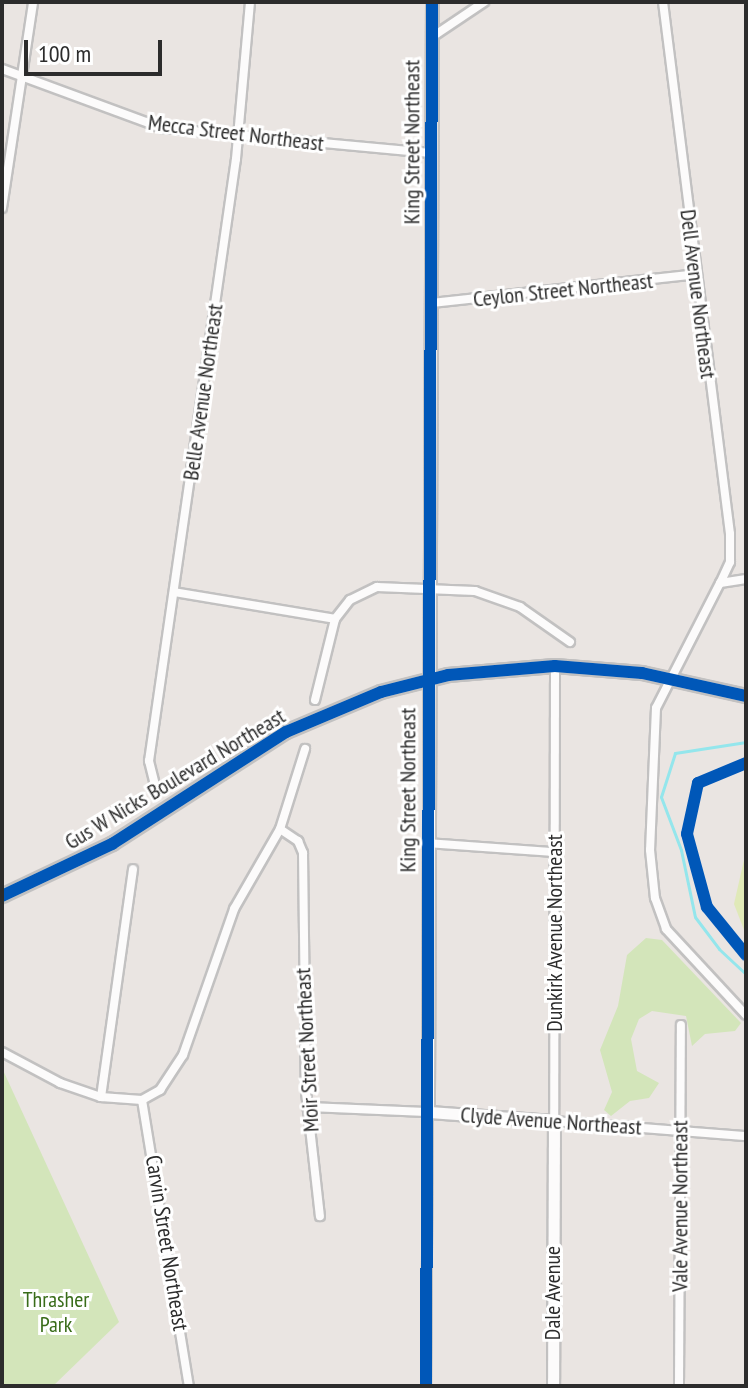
<!DOCTYPE html>
<style>
body{margin:0}
#map{position:relative;width:748px;height:1388px;overflow:hidden;background:#eae5e2;font-family:"PT Sans Narrow",sans-serif}
div>[style]{position:absolute}
[style*='--x']{left:calc(var(--x)*1px);top:calc(var(--y)*1px);width:calc(var(--w)*1px);rotate:calc(var(--a)*1deg)}
.green>*{inset:0;background:#d3e5ba}
.pitch>*{inset:0;background:#e0e9b8}
.stream>*{height:3px;margin:-1.5px;padding:0 1.5px;transform-origin:1.5px;border-radius:1.5px;background:#94e6ec}
.roads{filter:drop-shadow(2px 0 #c2c1c1) drop-shadow(-2px 0 #c2c1c1) drop-shadow(0 2px #c2c1c1) drop-shadow(0 -2px #c2c1c1)}
.street>*{height:8px;margin:-4px;padding:0 4px;transform-origin:4px;border-radius:4px;background:#fcfbfb}
.secondary>*{height:11px;margin:-5.5px;padding:0 5.5px;transform-origin:5.5px;border-radius:5.5px;background:#fcfbfb}
.primary>*{height:12px;margin:-6px;padding:0 6px;transform-origin:6px;border-radius:6px;background:#e7dfd4}
.cycleway>*{height:12px;margin:-6px;padding:0 6px;transform-origin:6px;border-radius:6px;background:#0057b8}
span{translate:-50% -50%;white-space:nowrap;text-align:center;line-height:1.15;-webkit-text-stroke:6px #fff;paint-order:stroke}
.street-label{font-size:22px;color:#2c2c2c}
.park-label{font-size:22px;color:#396c19}
.frame{position:absolute;inset:0;border:4px solid #2c2c2c;pointer-events:none}
.scale{position:absolute;left:24px;top:40px;width:138px;height:36px;box-sizing:border-box;border:4px solid #2c2c2c;border-top:0;padding-left:10px;font-size:24px;line-height:28px;white-space:nowrap;color:#2c2c2c;-webkit-text-stroke:6px #fff;paint-order:stroke}
</style>
<div id="map">
<div class="green">
<div style="clip-path:polygon(646px 938px,662px 940px,741px 1023px,735px 1031px,705px 1034px,692px 1046px,686px 1016px,652px 1011px,639px 1019px,631px 1039px,637px 1071px,659px 1083px,649px 1098px,630px 1101px,611px 1116px,604px 1110px,612px 1092px,600px 1050px,618px 1006px,627px 955px)"></div>
<div style="clip-path:polygon(2px 1068px,119px 1322px,53px 1386px,2px 1386px)"></div>
</div>
<div class="pitch">
<div style="clip-path:polygon(746px 851px,746px 935px,734px 904px)"></div>
</div>
<div class="stream">
<div style="--x:746;--y:742;--w:72;--a:171.2"></div>
<div style="--x:675;--y:753;--w:46;--a:107.7"></div>
<div style="--x:661;--y:797;--w:57;--a:69.3"></div>
<div style="--x:681;--y:850;--w:68;--a:78.2"></div>
<div style="--x:695;--y:917;--w:40;--a:53"></div>
<div style="--x:719;--y:949;--w:37;--a:43"></div>
</div>
<div class="roads">
<div class="street">
<div style="--x:663;--y:2;--w:536;--a:82.82"></div>
<div style="--x:730;--y:534;--w:28;--a:90"></div>
<div style="--x:730;--y:562;--w:23;--a:115"></div>
<div style="--x:432;--y:37;--w:63;--a:-33.9"></div>
<div style="--x:2;--y:69;--w:171;--a:20.2"></div>
<div style="--x:162;--y:128;--w:271;--a:5.3"></div>
<div style="--x:2;--y:208;--w:208;--a:-81.4"></div>
<div style="--x:431;--y:303;--w:267;--a:-6.2"></div>
<div style="--x:746;--y:579;--w:26;--a:171"></div>
<div style="--x:720;--y:583;--w:140;--a:117.1"></div>
<div style="--x:656;--y:708;--w:142;--a:92.4"></div>
<div style="--x:650;--y:850;--w:48;--a:84.1"></div>
<div style="--x:655;--y:898;--w:33;--a:70"></div>
<div style="--x:666;--y:929;--w:117;--a:47.1"></div>
<div style="--x:174;--y:592;--w:163;--a:9.5"></div>
<div style="--x:555;--y:666;--w:455;--a:90.1"></div>
<div style="--x:554;--y:1121;--w:193;--a:4.5"></div>
<div style="--x:315;--y:700;--w:83;--a:-76.1"></div>
<div style="--x:335;--y:619;--w:24;--a:-52"></div>
<div style="--x:350;--y:600;--w:30;--a:-26"></div>
<div style="--x:377;--y:587;--w:98;--a:2.3"></div>
<div style="--x:475;--y:591;--w:48;--a:19.6"></div>
<div style="--x:520;--y:607;--w:61;--a:35"></div>
<div style="--x:154;--y:781;--w:21;--a:-104"></div>
<div style="--x:149;--y:761;--w:608;--a:-81.78"></div>
<div style="--x:236;--y:159;--w:158;--a:-84.9"></div>
<div style="--x:280;--y:829;--w:22;--a:34"></div>
<div style="--x:298;--y:841;--w:13;--a:67"></div>
<div style="--x:303;--y:853;--w:239;--a:89.3"></div>
<div style="--x:306;--y:1092;--w:125;--a:83.6"></div>
<div style="--x:427;--y:843;--w:127;--a:4.1"></div>
<div style="--x:2;--y:1052;--w:66;--a:28.1"></div>
<div style="--x:60;--y:1083;--w:43;--a:18.9"></div>
<div style="--x:101;--y:1097;--w:41;--a:4.2"></div>
<div style="--x:142;--y:1100;--w:21;--a:-29"></div>
<div style="--x:160;--y:1090;--w:42;--a:-56.7"></div>
<div style="--x:183;--y:1055;--w:155;--a:-70.7"></div>
<div style="--x:234;--y:909;--w:92;--a:-60.1"></div>
<div style="--x:280;--y:829;--w:84;--a:-72.6"></div>
<div style="--x:101;--y:1097;--w:230;--a:-82"></div>
<div style="--x:142;--y:1100;--w:290;--a:80.7"></div>
<div style="--x:307;--y:1107;--w:121;--a:2.4"></div>
<div style="--x:428;--y:1112;--w:274;--a:90.4"></div>
<div style="--x:679;--y:1386;--w:361;--a:-89.7"></div>
</div>
<div class="secondary">
<div style="--x:432;--y:2;--w:1110;--a:90.21"></div>
<div style="--x:428;--y:1112;--w:126;--a:4.1"></div>
<div style="--x:554;--y:1121;--w:265;--a:90.2"></div>
</div>
<div class="primary">
<div style="--x:2;--y:896;--w:122;--a:-25.3"></div>
<div style="--x:112;--y:844;--w:207;--a:-32.8"></div>
<div style="--x:286;--y:732;--w:103;--a:-22.8"></div>
<div style="--x:381;--y:692;--w:69;--a:-14.2"></div>
<div style="--x:448;--y:675;--w:107;--a:-4.8"></div>
<div style="--x:555;--y:666;--w:87;--a:4.6"></div>
<div style="--x:642;--y:673;--w:107;--a:12.5"></div>
</div>
</div>
<div class="cycleway">
<div style="--x:746;--y:763;--w:52;--a:157.4"></div>
<div style="--x:698;--y:783;--w:52;--a:102.2"></div>
<div style="--x:687;--y:834;--w:76;--a:74.7"></div>
<div style="--x:707;--y:907;--w:62;--a:50.9"></div>
<div style="--x:2;--y:896;--w:122;--a:-25.3"></div>
<div style="--x:112;--y:844;--w:207;--a:-32.8"></div>
<div style="--x:286;--y:732;--w:103;--a:-22.8"></div>
<div style="--x:381;--y:692;--w:69;--a:-14.2"></div>
<div style="--x:448;--y:675;--w:107;--a:-4.8"></div>
<div style="--x:555;--y:666;--w:87;--a:4.6"></div>
<div style="--x:642;--y:673;--w:107;--a:12.5"></div>
<div style="--x:426;--y:1386;--w:1384;--a:-89.75"></div>
</div>
<div class="street-label">
<span style="left:236px;top:133px;rotate:7deg">Mecca Street Northeast</span>
<span style="left:412px;top:142px;rotate:-90deg">King Street Northeast</span>
<span style="left:563px;top:290px;rotate:-6deg">Ceylon Street Northeast</span>
<span style="left:698px;top:294px;rotate:83deg">Dell Avenue Northeast</span>
<span style="left:203px;top:392px;rotate:-82deg">Belle Avenue Northeast</span>
<span style="left:175px;top:779px;rotate:-31deg">Gus W Nicks Boulevard Northeast</span>
<span style="left:408px;top:790px;rotate:-90deg">King Street Northeast</span>
<span style="left:555px;top:933px;rotate:-90deg">Dunkirk Avenue Northeast</span>
<span style="left:307px;top:1050px;rotate:-93deg">Moir Street Northeast</span>
<span style="left:551px;top:1121px;rotate:4deg">Clyde Avenue Northeast</span>
<span style="left:680px;top:1206px;rotate:-90deg">Vale Avenue Northeast</span>
<span style="left:167px;top:1243px;rotate:81deg">Carvin Street Northeast</span>
<span style="left:553px;top:1293px;rotate:-90deg">Dale Avenue</span>
</div>
<div class="park-label">
<span style="left:56px;top:1312px">Thrasher<br>Park</span>
</div>
<div class="frame"></div>
<div class="scale">100 m</div>
</div>
